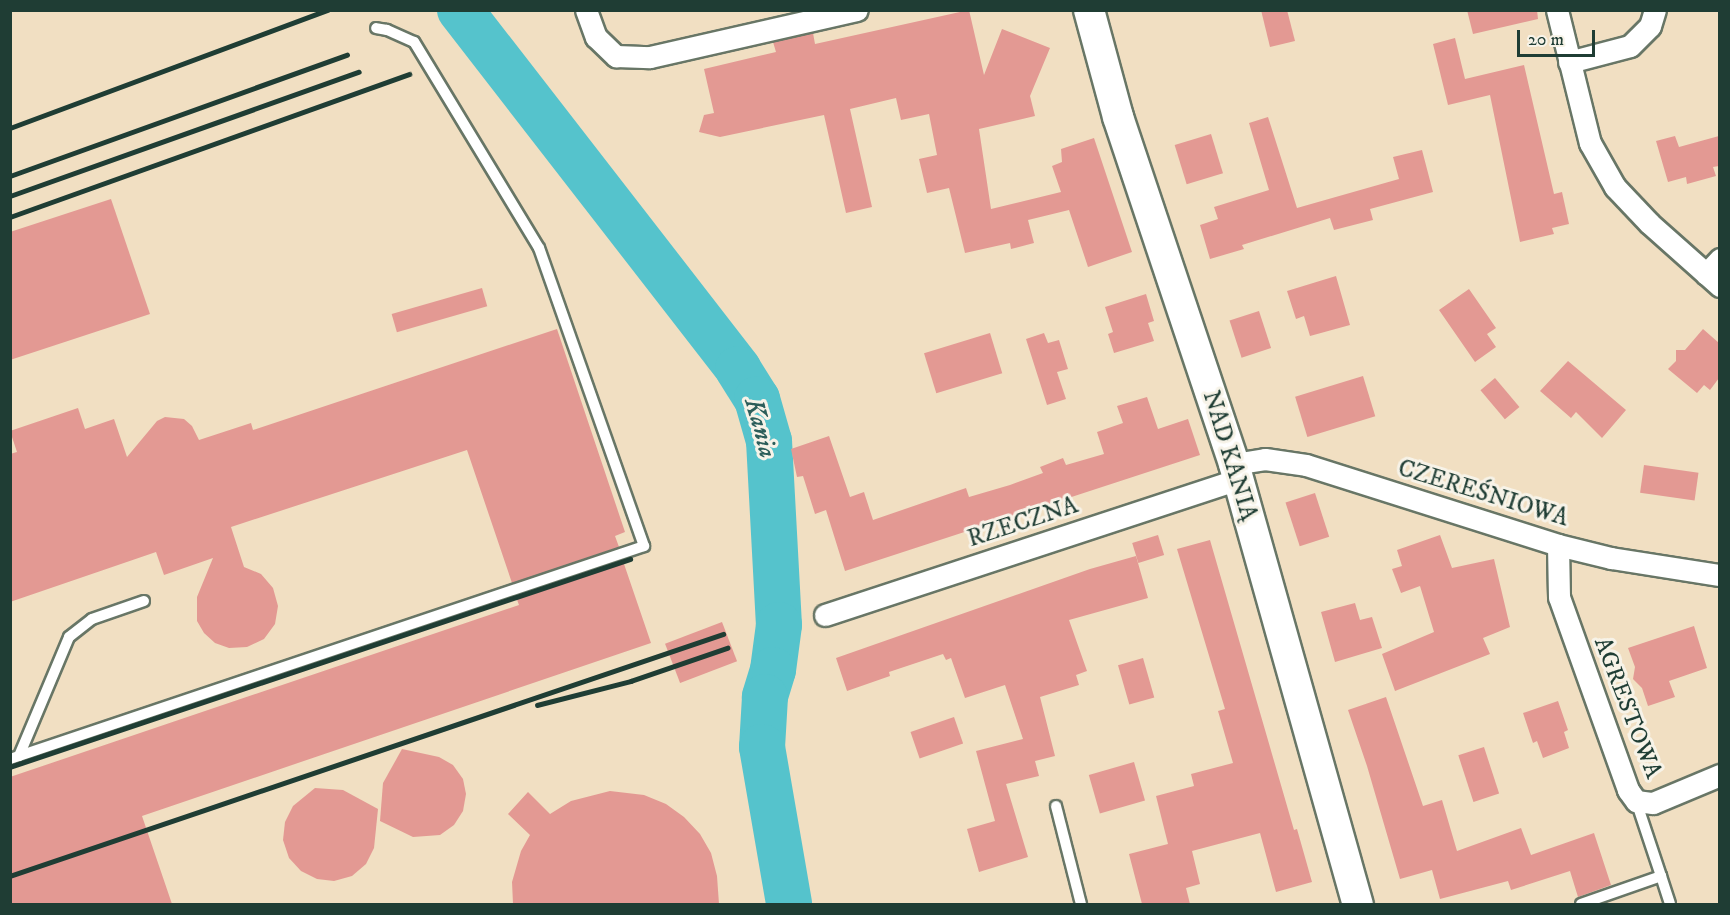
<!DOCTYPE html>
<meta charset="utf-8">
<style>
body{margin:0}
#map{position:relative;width:1730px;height:915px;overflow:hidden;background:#f1dfc2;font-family:"IM FELL DW Pica",serif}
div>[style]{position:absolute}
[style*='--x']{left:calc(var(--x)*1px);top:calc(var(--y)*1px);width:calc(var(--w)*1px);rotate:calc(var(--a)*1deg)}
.river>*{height:46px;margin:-23px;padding:0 23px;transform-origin:23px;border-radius:23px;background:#55c3cc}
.building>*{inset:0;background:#e39993;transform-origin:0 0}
.roads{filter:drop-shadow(2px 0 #687666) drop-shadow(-2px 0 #687666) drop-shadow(0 2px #687666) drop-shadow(0 -2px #687666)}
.lane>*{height:10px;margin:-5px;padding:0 5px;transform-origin:5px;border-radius:5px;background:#fff}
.street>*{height:21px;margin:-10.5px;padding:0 10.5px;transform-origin:10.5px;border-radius:10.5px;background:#fff}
.secondary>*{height:30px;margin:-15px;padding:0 15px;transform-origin:15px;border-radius:15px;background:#fff}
.rail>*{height:4.5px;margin:-2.25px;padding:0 2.25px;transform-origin:2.25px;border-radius:2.25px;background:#1f3d34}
span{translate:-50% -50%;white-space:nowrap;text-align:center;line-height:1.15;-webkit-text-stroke:6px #f7f3e8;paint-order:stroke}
.street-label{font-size:24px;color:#1f3d34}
.water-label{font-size:26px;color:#2c5e5a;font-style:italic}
.frame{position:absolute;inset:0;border:12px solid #1f3d34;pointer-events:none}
.scale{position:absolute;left:1517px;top:30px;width:78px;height:27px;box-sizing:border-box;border:3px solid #1f3d34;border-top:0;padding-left:8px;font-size:18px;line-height:21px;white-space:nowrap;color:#1f3d34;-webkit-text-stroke:4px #f7f3e8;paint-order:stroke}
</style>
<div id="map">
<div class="river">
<div style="--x:460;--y:10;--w:454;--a:52.2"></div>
<div style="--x:738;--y:369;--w:36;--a:58"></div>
<div style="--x:757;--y:399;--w:44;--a:74.1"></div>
<div style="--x:769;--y:441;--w:184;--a:86.9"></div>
<div style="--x:779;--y:625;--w:45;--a:97.6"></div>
<div style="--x:773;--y:670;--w:28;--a:107"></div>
<div style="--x:765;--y:697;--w:50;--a:93.4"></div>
<div style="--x:762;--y:747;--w:159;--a:80.2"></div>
</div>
<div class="building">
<div style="clip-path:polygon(969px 10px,984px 75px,1002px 29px,1050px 48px,1030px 96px,1035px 116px,979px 129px,991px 209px,1061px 192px,1052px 166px,1062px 162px,1061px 149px,1094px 138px,1132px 252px,1088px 267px,1069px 210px,1028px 220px,1034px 243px,1011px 249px,1010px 243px,965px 253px,949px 188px,927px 193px,919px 159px,937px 155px,929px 114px,901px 120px,896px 98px,850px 109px,872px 207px,846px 213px,824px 115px,720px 137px,699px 132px,704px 115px,714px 113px,704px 69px,776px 52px,773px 42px,813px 33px,815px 44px)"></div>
<div style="clip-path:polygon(1261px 10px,1287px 10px,1295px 41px,1270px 47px)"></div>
<div style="clip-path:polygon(1467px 10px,1537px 10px,1538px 19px,1473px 34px)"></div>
<div style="clip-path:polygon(1455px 38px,1465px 79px,1524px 65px,1554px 194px,1562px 192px,1569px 224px,1552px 228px,1554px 234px,1520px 242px,1490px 95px,1448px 105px,1433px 44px)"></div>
<div style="clip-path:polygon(1268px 117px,1297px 208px,1399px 179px,1393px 157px,1422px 150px,1433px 192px,1370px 209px,1373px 220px,1334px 230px,1330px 218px,1242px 245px,1244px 249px,1210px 259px,1200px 225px,1218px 219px,1214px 207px,1269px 190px,1249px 123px)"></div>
<div style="left:1211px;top:134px;width:41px;height:38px;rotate:73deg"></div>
<div style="clip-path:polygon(1675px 136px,1679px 147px,1719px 136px,1719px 166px,1713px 167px,1716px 176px,1687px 184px,1686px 177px,1668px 182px,1656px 141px)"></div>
<div style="clip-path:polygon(111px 199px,150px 314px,10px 360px,10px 232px)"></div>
<div style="clip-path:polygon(1336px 276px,1350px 325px,1310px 336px,1304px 316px,1296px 319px,1287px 291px)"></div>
<div style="left:482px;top:288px;width:19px;height:94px;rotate:74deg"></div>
<div style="clip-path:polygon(1469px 289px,1496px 328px,1487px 334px,1496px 347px,1475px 362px,1439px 310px)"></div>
<div style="clip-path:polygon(1146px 294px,1154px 321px,1148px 323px,1154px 341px,1114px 353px,1108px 334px,1113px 332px,1105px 307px)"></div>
<div style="left:1259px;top:311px;width:39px;height:31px;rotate:72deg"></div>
<div style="clip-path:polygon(557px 329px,625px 532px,615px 536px,619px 547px,512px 583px,467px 450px,231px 527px,244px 567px,261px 574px,273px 588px,278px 606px,275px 624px,264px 639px,247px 647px,229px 648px,215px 643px,204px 633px,197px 621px,197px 597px,213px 558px,164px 575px,156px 552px,10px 602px,10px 454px,17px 452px,10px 431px,78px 408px,85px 429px,114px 419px,127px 457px,157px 421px,165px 417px,184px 419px,192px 426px,199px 440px,251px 423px,253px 430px)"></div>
<div style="clip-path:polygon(1703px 329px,1719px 343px,1719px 378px,1710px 390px,1704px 385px,1697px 393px,1668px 369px,1676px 361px,1676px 350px,1685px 350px)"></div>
<div style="left:990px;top:333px;width:42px;height:69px;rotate:73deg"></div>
<div style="clip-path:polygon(1044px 333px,1048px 343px,1059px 340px,1068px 369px,1057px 372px,1066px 399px,1047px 405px,1026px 339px)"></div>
<div style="clip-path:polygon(1568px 361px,1626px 410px,1602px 438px,1576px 412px,1571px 418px,1540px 391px)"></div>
<div style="left:1363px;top:376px;width:42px;height:71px;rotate:73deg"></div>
<div style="left:1495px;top:378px;width:38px;height:19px;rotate:50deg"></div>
<div style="clip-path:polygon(1147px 397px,1158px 429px,1188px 419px,1200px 455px,845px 571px,826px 510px,815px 514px,803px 476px,797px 477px,791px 449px,829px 436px,850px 497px,864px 492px,873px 520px,966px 488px,969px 497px,1010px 485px,1043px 473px,1040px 467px,1063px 458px,1066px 465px,1104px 454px,1097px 432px,1123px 423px,1117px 406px)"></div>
<div style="left:1644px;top:465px;width:55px;height:28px;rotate:8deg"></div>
<div style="left:1315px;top:493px;width:46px;height:31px;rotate:72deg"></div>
<div style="left:1158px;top:535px;width:21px;height:27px;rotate:73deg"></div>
<div style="clip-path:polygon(1440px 535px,1452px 568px,1494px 559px,1510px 627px,1483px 638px,1490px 654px,1395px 691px,1382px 654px,1434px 632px,1420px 586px,1401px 593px,1392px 569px,1402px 566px,1397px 550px)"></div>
<div style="clip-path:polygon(1210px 540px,1294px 830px,1297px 829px,1312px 882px,1276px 892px,1260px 833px,1192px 851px,1200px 884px,1186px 888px,1190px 904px,1142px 904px,1129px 854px,1168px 844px,1156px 796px,1194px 786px,1191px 774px,1233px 763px,1218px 711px,1225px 709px,1177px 549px)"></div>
<div style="clip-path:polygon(1136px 556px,1148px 598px,1069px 620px,1087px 671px,1076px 675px,1079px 685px,1040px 697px,1055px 756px,1035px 761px,1039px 776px,1006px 784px,1028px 857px,979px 872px,967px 829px,995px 821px,976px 751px,1023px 739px,1005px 685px,965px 698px,951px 658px,946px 660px,943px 654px,889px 672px,890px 676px,847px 691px,836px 658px,1090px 569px)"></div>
<div style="clip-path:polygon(623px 561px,651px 643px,142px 816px,172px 904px,10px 904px,10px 777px,519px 605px,516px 597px)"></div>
<div style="clip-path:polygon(1355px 603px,1360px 620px,1372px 617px,1382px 648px,1335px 662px,1321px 612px)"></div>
<div style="left:722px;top:622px;width:42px;height:61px;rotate:69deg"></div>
<div style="clip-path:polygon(1694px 626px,1707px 668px,1669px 681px,1675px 697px,1648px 706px,1642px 688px,1633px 679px,1635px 667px,1628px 648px)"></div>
<div style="left:1143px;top:658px;width:41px;height:26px;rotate:74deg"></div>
<div style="clip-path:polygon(1386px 697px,1423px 806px,1442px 800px,1457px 851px,1521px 828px,1531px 855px,1594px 833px,1611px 885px,1578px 897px,1570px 871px,1511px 890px,1508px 881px,1440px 899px,1432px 870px,1400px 879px,1367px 766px,1348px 710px)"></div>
<div style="clip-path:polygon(1558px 701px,1568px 730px,1564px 732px,1569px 748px,1543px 758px,1537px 741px,1533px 743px,1523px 713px)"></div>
<div style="left:954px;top:717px;width:28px;height:46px;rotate:71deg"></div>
<div style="left:1484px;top:747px;width:49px;height:27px;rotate:72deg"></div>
<div style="clip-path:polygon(402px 749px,439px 757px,453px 765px,463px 779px,466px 794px,463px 811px,454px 825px,440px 835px,413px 837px,380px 821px,383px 783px)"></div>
<div style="left:1134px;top:762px;width:40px;height:47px;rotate:74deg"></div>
<div style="clip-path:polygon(315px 788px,343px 790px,378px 809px,374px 848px,366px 864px,352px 876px,334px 881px,317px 879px,301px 871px,289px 858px,283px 840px,285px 822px,293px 806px)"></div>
<div style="clip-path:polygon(610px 791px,644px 795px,666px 804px,684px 817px,700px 834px,711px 853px,717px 876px,719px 904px,513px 904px,512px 882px,521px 851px,530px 835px,508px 814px,528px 792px,550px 814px,571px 801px)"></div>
</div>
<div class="roads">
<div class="lane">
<div style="--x:19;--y:756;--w:129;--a:-67.2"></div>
<div style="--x:69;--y:637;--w:29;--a:-38"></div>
<div style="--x:92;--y:619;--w:55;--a:-19.1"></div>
<div style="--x:10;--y:759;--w:669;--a:-18.57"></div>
<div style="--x:644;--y:546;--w:316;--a:-109.4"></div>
<div style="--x:539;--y:248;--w:241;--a:-121.2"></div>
<div style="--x:414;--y:42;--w:30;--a:-156"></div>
<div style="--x:387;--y:30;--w:11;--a:-170"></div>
<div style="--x:1056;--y:806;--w:101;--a:75.7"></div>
<div style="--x:1661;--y:876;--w:29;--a:72"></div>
<div style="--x:1581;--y:904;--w:85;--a:-19.3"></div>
<div style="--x:1661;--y:876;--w:79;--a:-108.4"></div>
</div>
<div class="street">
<div style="--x:586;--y:10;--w:29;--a:70"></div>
<div style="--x:596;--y:37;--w:28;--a:44"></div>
<div style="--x:616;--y:56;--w:34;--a:2"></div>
<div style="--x:650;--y:57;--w:212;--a:-12.8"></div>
<div style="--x:1557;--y:10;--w:137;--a:76.1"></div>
<div style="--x:1590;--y:143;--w:51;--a:60.4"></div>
<div style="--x:1615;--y:187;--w:50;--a:46.6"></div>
<div style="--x:1649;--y:223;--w:95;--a:41.6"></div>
<div style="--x:1569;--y:62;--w:63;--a:-14.7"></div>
<div style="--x:1630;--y:46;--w:28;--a:-45"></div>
<div style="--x:1650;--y:26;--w:17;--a:-73"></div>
<div style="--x:1706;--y:274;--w:21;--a:-47"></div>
<div style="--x:1234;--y:464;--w:31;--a:-9"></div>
<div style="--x:1265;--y:459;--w:41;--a:8.3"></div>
<div style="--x:1306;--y:465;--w:264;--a:17.6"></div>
<div style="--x:1558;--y:545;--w:55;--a:13.8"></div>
<div style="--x:1611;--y:558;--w:110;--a:8.9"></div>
<div style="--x:1558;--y:545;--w:52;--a:88.9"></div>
<div style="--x:1559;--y:597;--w:205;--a:70.3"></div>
<div style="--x:1628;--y:790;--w:14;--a:54"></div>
<div style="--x:1636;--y:801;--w:17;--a:7"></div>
<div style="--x:1653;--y:803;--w:73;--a:-22.7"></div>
<div style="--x:825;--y:615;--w:435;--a:-18.2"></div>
</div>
<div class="secondary">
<div style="--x:1089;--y:10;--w:111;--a:74.8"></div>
<div style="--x:1118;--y:117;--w:366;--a:71.5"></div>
<div style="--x:1234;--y:464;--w:457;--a:74.3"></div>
</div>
</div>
<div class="rail">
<div style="--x:10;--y:128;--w:339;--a:-20.4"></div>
<div style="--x:10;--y:176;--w:358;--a:-19.8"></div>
<div style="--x:10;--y:196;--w:370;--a:-19.6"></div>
<div style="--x:10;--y:217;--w:424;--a:-19.7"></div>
<div style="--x:537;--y:705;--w:97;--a:-14.3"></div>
<div style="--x:631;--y:681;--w:102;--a:-19"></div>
<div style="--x:10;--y:767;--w:654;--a:-18.55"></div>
<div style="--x:10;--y:876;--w:753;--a:-18.75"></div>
</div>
<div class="street-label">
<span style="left:1229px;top:456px;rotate:73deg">NAD KANIĄ</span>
<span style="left:1483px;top:494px;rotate:17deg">CZEREŚNIOWA</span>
<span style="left:1023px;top:523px;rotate:-18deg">RZECZNA</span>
<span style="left:1627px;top:708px;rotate:69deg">AGRESTOWA</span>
</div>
<div class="water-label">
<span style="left:760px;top:428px;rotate:75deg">Kania</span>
</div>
<div class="frame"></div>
<div class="scale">20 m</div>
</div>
